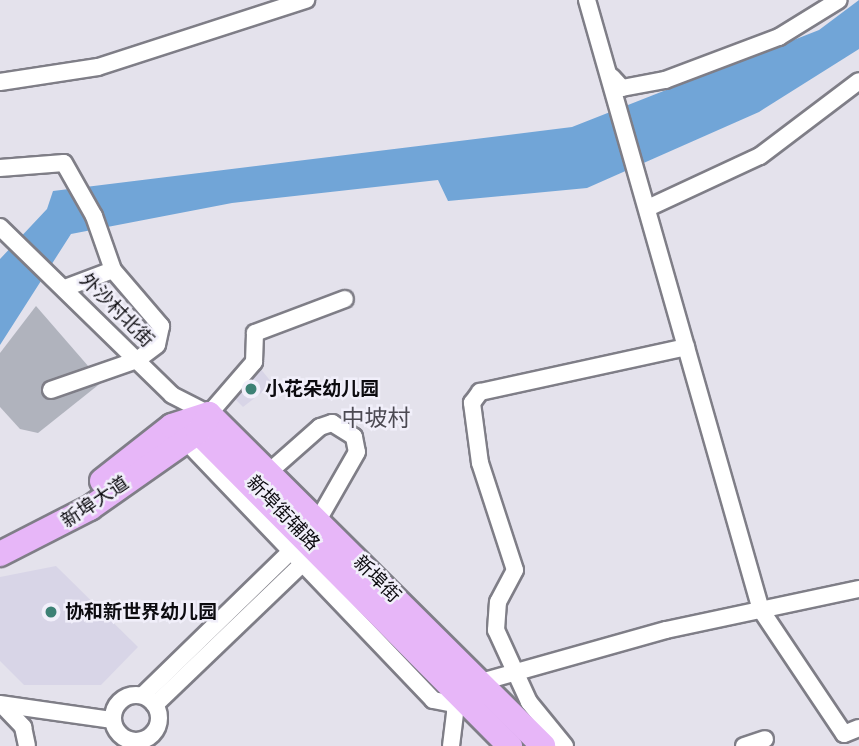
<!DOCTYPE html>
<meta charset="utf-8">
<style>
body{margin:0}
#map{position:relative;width:859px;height:746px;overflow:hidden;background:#e4e2ec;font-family:Montserrat,"Noto Sans SC",sans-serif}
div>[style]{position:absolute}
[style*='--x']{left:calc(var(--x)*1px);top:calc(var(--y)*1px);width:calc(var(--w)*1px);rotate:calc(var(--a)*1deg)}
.built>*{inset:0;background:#d8d5e7}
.water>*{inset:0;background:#71a5d7}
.building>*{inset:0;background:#b0b3bd}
.roads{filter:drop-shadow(2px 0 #7f7e87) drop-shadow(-2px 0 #7f7e87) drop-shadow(0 2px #7f7e87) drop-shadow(0 -2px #7f7e87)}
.minor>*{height:16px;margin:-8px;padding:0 8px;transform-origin:8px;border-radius:8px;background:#fff}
.minor>.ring{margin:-8px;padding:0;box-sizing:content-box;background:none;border:16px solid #fff;border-radius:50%}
.primary>*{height:24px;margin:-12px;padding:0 12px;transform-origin:12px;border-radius:12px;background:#e7b6f8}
.dots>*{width:19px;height:19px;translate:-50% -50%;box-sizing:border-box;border:4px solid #f1effa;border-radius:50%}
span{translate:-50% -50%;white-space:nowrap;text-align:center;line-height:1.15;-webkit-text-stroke:5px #f1effa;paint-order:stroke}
.street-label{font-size:19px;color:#0c0b0f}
.poi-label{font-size:19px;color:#0c0b0f;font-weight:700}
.left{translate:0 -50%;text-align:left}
.quarter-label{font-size:23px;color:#4c4a53}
</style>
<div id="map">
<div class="built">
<div style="clip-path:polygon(259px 367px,273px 384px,243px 407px,231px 395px)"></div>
<div style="clip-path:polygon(56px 566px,138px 647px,101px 685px,24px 685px,0 661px,0 577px)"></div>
</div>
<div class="water">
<div style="clip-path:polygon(859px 0,859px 49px,759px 112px,587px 188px,448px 201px,438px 180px,232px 203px,71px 234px,0 345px,0 259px,47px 209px,53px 191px,572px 127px,819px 30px)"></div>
</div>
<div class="building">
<div style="clip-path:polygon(36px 306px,102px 382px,38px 433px,20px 429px,0 407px,0 353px)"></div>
</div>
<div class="roads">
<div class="minor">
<div style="--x:587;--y:0;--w:634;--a:74.08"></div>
<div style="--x:761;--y:610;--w:149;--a:56.2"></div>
<div style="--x:844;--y:734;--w:16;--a:-22"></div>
<div style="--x:612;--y:77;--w:15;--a:48"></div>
<div style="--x:622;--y:88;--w:44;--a:-10.5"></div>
<div style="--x:665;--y:80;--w:122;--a:-20.7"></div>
<div style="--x:779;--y:37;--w:70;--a:-31.7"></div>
<div style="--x:0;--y:82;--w:99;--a:-8.7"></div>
<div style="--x:98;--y:67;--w:219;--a:-17.9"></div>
<div style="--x:0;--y:168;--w:64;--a:-4.5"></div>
<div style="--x:64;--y:163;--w:61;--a:60.5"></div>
<div style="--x:94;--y:216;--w:57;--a:70.6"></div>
<div style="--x:113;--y:270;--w:74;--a:49.4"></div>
<div style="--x:161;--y:326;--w:19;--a:102"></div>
<div style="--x:157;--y:345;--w:25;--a:143"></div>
<div style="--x:137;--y:360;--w:91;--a:160.8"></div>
<div style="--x:650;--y:207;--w:121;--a:-24.9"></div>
<div style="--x:760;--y:156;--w:124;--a:-37.1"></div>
<div style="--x:0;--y:227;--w:240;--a:44.3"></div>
<div style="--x:172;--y:395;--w:42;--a:27.2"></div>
<div style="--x:209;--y:414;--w:69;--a:-49.1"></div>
<div style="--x:254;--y:362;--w:29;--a:-88"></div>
<div style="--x:255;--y:333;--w:96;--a:-20.7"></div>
<div style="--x:65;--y:288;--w:51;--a:-20.6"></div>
<div style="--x:181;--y:436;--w:365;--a:46.3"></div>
<div style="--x:433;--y:700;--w:26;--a:11"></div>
<div style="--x:269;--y:472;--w:68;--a:-41.4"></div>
<div style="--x:320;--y:427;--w:13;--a:-18"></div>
<div style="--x:332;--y:423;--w:26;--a:32"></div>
<div style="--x:354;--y:437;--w:15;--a:79"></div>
<div style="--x:357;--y:452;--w:78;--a:119.8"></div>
<div style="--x:143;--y:695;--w:205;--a:-44.2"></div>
<div class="ring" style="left:113px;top:695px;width:30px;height:30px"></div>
<div style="--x:0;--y:704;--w:114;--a:8.1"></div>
<div style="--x:155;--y:705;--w:204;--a:-43.8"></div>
<div style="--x:4;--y:707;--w:28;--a:46"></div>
<div style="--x:23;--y:727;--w:19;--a:78"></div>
<div style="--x:451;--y:746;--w:35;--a:-83"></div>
<div style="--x:455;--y:711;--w:39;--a:-48"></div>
<div style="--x:481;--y:682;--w:192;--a:-15.7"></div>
<div style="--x:666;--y:630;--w:197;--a:-12"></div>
<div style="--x:565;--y:746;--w:57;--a:-129.3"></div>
<div style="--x:529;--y:702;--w:79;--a:-114.6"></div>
<div style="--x:496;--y:630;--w:28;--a:-86"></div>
<div style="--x:498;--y:602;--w:36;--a:-62"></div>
<div style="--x:515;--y:570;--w:113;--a:-108.1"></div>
<div style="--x:480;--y:463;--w:61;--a:-97.6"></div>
<div style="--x:472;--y:403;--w:14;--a:-54"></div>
<div style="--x:480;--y:392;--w:211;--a:-12.3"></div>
<div style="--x:744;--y:746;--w:22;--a:-18"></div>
</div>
<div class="primary">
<div style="--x:209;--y:414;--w:471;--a:44.8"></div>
<div style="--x:198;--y:432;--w:443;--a:45.2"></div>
<div style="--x:102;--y:481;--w:89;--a:-38.2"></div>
<div style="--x:172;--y:426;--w:39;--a:-18"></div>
<div style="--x:0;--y:554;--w:101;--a:-27.1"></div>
<div style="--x:90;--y:508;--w:132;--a:-35.1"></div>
<div style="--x:198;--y:432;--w:17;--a:-57"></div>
</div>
</div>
<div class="dots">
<div style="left:251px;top:389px;background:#3d8175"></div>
<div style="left:51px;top:612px;background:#3d8175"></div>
</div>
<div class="street-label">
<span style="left:117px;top:310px;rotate:45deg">外沙村北街</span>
<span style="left:95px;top:502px;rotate:-34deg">新埠大道</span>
<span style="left:283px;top:513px;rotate:46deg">新埠街辅路</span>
<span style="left:377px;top:579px;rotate:45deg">新埠街</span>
</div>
<div class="poi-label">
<span class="left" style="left:265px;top:389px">小花朵幼儿园</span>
<span class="left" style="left:65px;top:612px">协和新世界幼儿园</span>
</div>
<div class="quarter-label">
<span style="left:376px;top:418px">中坡村</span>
</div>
</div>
